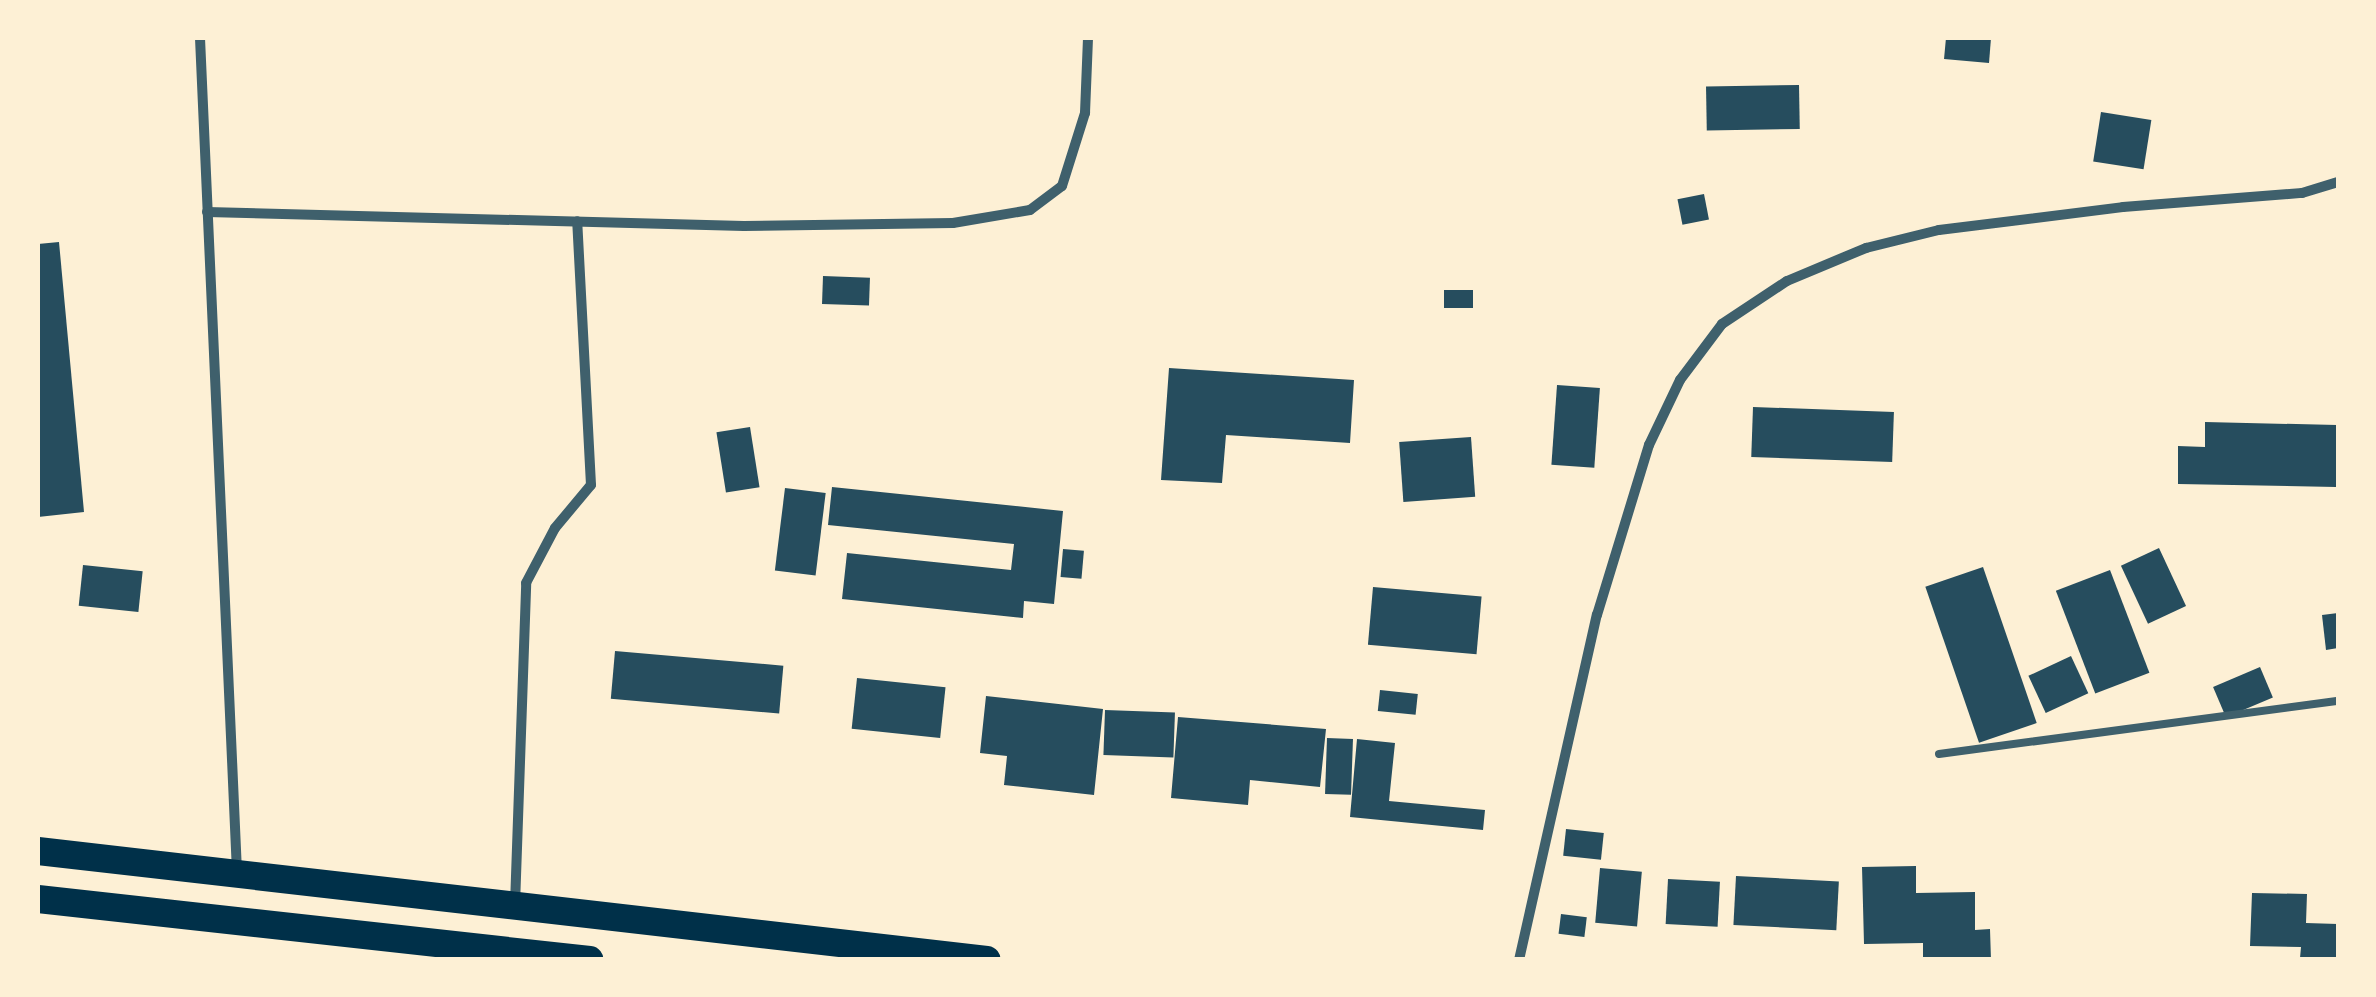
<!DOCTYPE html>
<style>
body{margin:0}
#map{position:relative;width:2376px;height:997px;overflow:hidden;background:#fdf0d5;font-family:Overpass,sans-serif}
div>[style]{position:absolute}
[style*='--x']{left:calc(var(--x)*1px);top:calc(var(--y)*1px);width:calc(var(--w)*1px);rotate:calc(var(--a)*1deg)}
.building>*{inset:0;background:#264d5e;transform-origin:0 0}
.service>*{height:8px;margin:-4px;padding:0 4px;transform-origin:4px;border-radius:4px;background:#3f606c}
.minor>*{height:10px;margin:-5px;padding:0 5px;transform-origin:5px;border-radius:5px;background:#3f606c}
.trunk>*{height:28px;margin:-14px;padding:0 14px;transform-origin:14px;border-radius:14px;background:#003049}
span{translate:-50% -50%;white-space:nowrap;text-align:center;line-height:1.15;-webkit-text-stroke:9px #fdf0d5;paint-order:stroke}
.frame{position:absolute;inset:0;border:40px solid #fdf0d5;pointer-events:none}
</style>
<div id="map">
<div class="building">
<div style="clip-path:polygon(1946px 38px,1991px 38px,1989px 63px,1944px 59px)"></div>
<div style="left:1799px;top:85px;width:44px;height:93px;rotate:89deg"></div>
<div style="left:2101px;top:112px;width:51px;height:50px;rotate:9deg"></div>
<div style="left:1704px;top:194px;width:26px;height:27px;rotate:79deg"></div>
<div style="clip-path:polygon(59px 242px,84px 512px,38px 517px,38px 244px)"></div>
<div style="left:823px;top:276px;width:47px;height:28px;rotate:2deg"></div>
<div style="left:1444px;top:290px;width:29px;height:18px"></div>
<div style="clip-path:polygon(1169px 368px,1354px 380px,1350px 443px,1226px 435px,1222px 483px,1161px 480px)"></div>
<div style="left:1557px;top:385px;width:43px;height:80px;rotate:4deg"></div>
<div style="left:1753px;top:407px;width:141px;height:50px;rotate:2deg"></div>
<div style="clip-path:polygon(2205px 422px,2337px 425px,2336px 487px,2178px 484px,2178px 446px,2205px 447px)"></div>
<div style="left:750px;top:427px;width:61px;height:34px;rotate:81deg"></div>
<div style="left:1471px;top:437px;width:60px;height:72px;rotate:86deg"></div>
<div style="clip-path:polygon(832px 487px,1063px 511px,1054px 604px,1024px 601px,1023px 618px,842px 599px,847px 553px,1011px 570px,1014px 544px,828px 525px)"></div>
<div style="left:785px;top:488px;width:41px;height:83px;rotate:7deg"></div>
<div style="left:2159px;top:548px;width:64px;height:42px;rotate:65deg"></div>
<div style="left:1063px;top:549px;width:21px;height:28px;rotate:5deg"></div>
<div style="left:83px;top:565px;width:60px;height:41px;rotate:6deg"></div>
<div style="left:1983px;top:567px;width:165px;height:61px;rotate:71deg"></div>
<div style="left:2110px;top:570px;width:110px;height:58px;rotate:69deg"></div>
<div style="left:1373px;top:587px;width:109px;height:58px;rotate:5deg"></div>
<div style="clip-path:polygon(2338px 613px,2338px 648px,2326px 650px,2322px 615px)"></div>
<div style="left:615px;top:651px;width:169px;height:48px;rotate:5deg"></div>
<div style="left:2071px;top:656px;width:41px;height:47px;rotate:65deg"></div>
<div style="left:2260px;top:667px;width:33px;height:51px;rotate:67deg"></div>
<div style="left:857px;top:678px;width:89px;height:51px;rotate:6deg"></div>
<div style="left:1380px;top:690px;width:38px;height:21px;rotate:6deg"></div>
<div style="clip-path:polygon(986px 696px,1103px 709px,1094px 795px,1004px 785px,1007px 756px,980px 753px)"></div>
<div style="left:1105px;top:710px;width:70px;height:45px;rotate:2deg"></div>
<div style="clip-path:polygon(1178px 717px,1326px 729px,1320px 787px,1250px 780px,1248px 805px,1171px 798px)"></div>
<div style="left:1327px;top:738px;width:26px;height:56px;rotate:2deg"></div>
<div style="clip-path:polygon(1357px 739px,1395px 743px,1389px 801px,1485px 810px,1483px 830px,1350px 817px)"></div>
<div style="left:1566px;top:829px;width:38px;height:27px;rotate:6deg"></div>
<div style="clip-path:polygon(1916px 866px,1916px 893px,1975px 892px,1975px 930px,1990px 929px,1991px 960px,1923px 960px,1923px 943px,1864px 944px,1862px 867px)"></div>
<div style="left:1600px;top:868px;width:42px;height:55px;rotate:5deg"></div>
<div style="left:1736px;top:876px;width:103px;height:49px;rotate:3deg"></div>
<div style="left:1668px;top:879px;width:52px;height:45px;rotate:3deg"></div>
<div style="clip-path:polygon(2252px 893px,2307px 894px,2306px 923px,2338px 924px,2338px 959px,2300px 958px,2301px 947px,2250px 946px)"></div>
<div style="left:1561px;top:914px;width:26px;height:20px;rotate:7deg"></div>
</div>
<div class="service">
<div style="--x:1939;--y:754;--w:403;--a:-7.6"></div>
</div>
<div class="minor">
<div style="--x:200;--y:38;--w:836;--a:87.46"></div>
<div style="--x:207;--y:212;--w:537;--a:1.49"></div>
<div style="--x:744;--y:226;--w:209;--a:-0.8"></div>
<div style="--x:953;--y:223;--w:78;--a:-9.6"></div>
<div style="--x:1030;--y:210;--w:40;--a:-37"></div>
<div style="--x:1062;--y:186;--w:77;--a:-72.5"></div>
<div style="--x:1085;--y:113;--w:75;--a:-87.7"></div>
<div style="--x:515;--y:905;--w:322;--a:-88"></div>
<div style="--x:526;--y:583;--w:62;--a:-62.2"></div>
<div style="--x:555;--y:528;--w:56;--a:-50.1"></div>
<div style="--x:591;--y:485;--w:264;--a:-93"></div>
<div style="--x:1519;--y:960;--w:354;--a:-77.3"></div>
<div style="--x:1597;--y:615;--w:178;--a:-73"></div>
<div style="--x:1649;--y:445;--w:72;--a:-64.5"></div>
<div style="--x:1680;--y:380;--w:70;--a:-53.1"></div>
<div style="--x:1722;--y:324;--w:78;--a:-33.5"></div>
<div style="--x:1787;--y:281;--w:86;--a:-22.7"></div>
<div style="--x:1866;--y:248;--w:75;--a:-13.9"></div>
<div style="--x:1939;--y:230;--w:185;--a:-7.1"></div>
<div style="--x:2123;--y:207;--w:180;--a:-4.5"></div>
<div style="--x:2302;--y:193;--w:38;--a:-17"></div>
</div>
<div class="trunk">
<div style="--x:38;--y:851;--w:955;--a:6.55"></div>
<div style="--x:38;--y:899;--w:555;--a:6.31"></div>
</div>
<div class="frame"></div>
</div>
